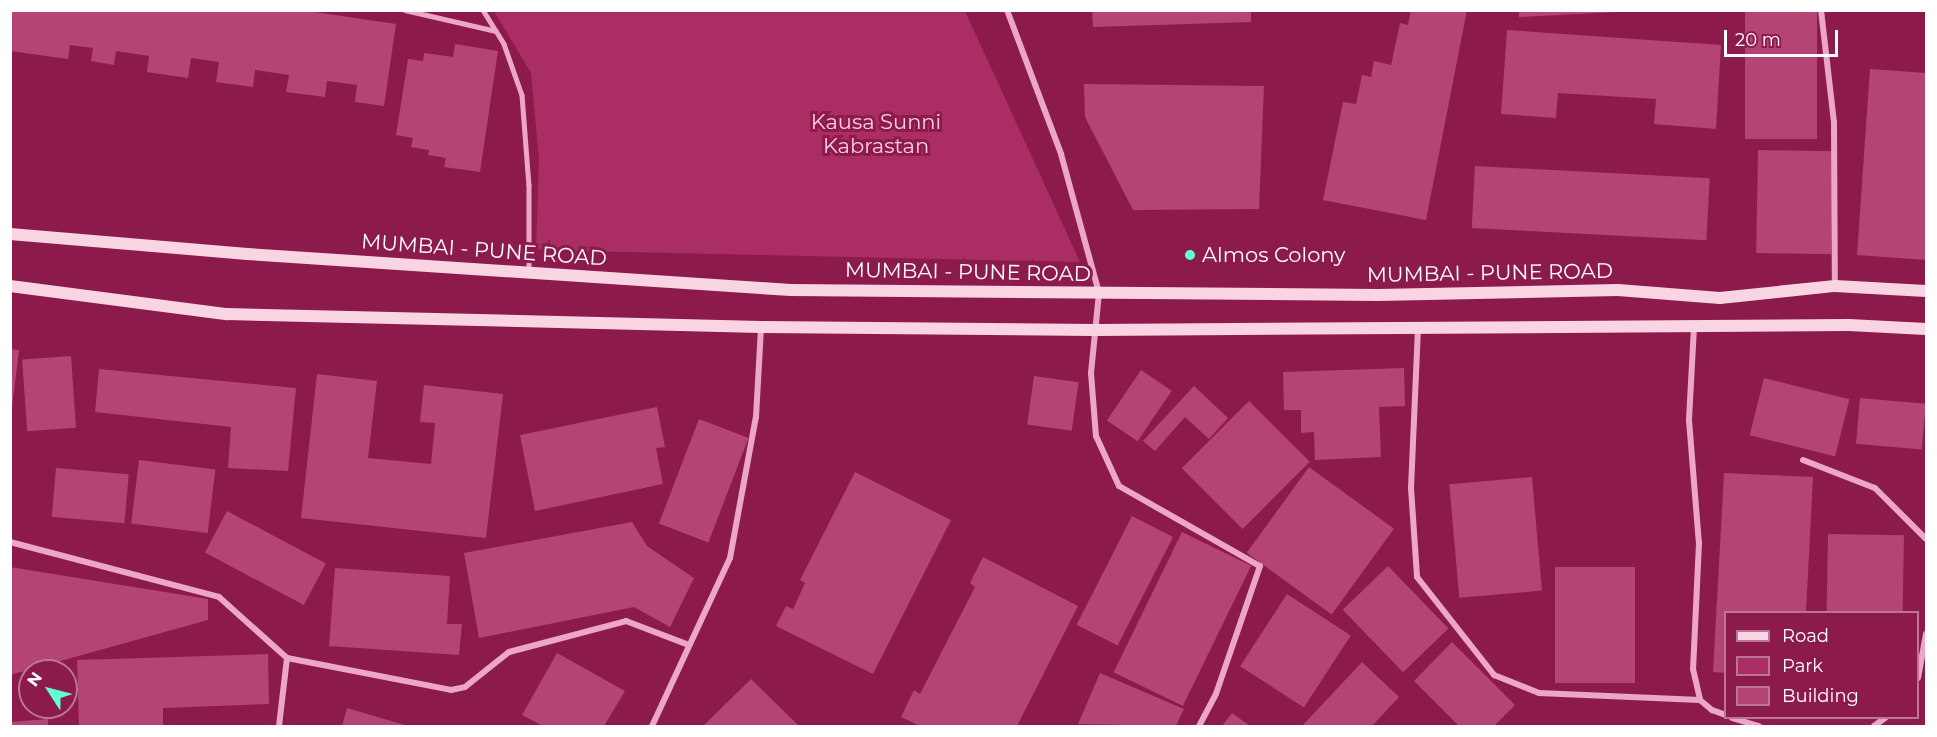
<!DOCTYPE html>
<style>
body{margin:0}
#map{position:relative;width:1937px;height:737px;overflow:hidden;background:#8c1b4b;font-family:Montserrat,sans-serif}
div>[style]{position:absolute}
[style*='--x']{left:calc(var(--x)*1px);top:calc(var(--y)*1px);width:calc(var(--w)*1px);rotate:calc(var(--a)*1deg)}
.green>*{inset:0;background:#aa2e64}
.building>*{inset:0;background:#b44474;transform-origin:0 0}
.service>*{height:4.5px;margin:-2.25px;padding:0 2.25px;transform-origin:2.25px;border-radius:2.25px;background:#eda7c6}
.minor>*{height:6px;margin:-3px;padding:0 3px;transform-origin:3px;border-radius:3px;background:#eda7c6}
.secondary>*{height:12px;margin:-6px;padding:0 6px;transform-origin:6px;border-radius:6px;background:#f9d4e3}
.dots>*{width:16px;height:16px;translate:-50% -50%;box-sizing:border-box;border:3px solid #8c1b4b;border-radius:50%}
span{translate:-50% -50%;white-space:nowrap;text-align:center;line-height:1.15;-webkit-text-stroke:6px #8c1b4b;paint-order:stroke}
.park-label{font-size:21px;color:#f9cde0}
.street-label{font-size:21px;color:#fff}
.poi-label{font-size:21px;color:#fff}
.left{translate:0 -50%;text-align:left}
.frame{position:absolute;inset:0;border:12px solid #fff;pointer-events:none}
.legend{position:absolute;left:1724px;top:611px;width:195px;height:108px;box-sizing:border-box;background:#8c1b4b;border:2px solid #ba7693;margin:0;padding:8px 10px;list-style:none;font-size:18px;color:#fff}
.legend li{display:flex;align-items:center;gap:12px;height:30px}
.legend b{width:30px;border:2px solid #ba7693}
.north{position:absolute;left:18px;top:659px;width:60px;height:60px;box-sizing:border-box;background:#8c1b4b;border:2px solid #ba7693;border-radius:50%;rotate:306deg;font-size:16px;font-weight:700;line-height:24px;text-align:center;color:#fff}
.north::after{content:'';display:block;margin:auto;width:21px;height:27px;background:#64fed4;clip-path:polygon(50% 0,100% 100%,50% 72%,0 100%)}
.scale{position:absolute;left:1724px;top:30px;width:114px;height:27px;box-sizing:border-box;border:3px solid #fff;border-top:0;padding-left:8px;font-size:18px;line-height:21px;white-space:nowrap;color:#fff;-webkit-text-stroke:4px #8c1b4b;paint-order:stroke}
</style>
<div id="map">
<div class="green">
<div style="clip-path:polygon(494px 11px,965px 11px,1080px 262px,536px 250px,539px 160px,531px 73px)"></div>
</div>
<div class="building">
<div style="clip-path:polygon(10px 10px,301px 10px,396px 24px,384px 106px,355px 102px,357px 85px,327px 81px,325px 97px,286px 92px,289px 75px,255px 70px,253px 87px,216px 82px,219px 62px,191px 58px,188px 78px,147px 72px,149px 56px,116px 51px,114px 65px,91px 61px,93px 48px,70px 45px,68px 59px,10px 51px)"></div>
<div style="clip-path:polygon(1092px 10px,1251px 10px,1251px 22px,1093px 27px)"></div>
<div style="clip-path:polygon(1411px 10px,1467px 10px,1426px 220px,1323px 200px,1343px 102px,1356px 104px,1362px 75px,1371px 77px,1374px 61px,1391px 65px,1400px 23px,1408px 25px)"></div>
<div style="clip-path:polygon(1519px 10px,1616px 10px,1616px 12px,1519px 17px)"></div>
<div style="left:1745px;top:11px;width:72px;height:128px"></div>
<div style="clip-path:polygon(1507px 30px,1721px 45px,1716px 129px,1654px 124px,1656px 99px,1558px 93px,1556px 118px,1501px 114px)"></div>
<div style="clip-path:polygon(455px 44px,498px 51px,480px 172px,444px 167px,446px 158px,428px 155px,429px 150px,411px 147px,413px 138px,396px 135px,408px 59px,423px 61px,424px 53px,453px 57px)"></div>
<div style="clip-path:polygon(1870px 69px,1926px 73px,1926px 260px,1857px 255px)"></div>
<div style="clip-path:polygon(1084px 84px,1264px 86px,1259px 209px,1133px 210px,1085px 117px)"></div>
<div style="left:1758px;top:150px;width:75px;height:103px;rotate:1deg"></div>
<div style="left:1475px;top:166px;width:235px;height:62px;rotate:3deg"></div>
<div style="clip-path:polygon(10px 349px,19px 350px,12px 408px,10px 408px)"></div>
<div style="left:71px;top:356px;width:72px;height:49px;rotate:86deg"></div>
<div style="clip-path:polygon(1404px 368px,1405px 406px,1379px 407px,1381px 457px,1315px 460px,1314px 432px,1301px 433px,1301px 410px,1284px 410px,1283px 372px)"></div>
<div style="clip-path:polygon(99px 369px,296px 388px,288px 471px,228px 468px,231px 427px,95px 412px)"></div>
<div style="left:1141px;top:370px;width:37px;height:61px;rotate:34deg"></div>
<div style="clip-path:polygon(317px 374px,377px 381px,368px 458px,431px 464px,435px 423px,420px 422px,424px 385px,503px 394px,486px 538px,301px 518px)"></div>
<div style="left:1034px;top:376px;width:45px;height:49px;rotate:8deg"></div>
<div style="left:1764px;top:378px;width:88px;height:59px;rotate:14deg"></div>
<div style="clip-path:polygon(1194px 386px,1228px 418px,1209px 439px,1185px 417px,1155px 451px,1143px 441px)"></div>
<div style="left:1860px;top:398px;width:66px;height:46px;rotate:5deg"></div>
<div style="left:1249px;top:401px;width:86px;height:95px;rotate:45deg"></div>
<div style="clip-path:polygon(657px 407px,665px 447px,656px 448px,663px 484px,535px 511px,520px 435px)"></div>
<div style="left:699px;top:419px;width:53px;height:112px;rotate:21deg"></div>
<div style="left:139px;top:460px;width:77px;height:64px;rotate:7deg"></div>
<div style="left:1309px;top:467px;width:105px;height:106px;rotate:36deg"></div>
<div style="left:56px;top:468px;width:73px;height:49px;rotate:5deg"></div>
<div style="clip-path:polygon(855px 472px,951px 520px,873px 674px,776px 626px,786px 606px,793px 609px,805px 583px,800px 580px)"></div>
<div style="clip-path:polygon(1724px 473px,1813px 477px,1806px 612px,1726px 612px,1726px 673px,1713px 672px)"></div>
<div style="left:1532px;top:477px;width:114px;height:83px;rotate:85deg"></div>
<div style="left:227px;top:511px;width:112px;height:47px;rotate:28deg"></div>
<div style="left:1132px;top:516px;width:46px;height:122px;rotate:27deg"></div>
<div style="clip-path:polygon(632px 522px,647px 546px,694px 578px,670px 627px,634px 607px,479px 638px,464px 553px)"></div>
<div style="left:1182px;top:532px;width:77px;height:156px;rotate:26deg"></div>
<div style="left:1828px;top:534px;width:76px;height:78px;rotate:1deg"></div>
<div style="clip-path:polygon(983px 557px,1078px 606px,1017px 726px,920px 726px,901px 717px,914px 690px,920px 694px,975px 587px,970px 583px)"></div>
<div style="left:1388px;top:566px;width:87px;height:63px;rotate:46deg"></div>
<div style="clip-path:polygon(10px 567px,208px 599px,208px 620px,10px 675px)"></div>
<div style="left:1555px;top:567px;width:80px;height:116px"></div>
<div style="clip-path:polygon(335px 568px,450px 576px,447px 624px,462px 624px,459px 655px,329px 646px)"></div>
<div style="left:1287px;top:594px;width:76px;height:86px;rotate:33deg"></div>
<div style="clip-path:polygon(1452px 642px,1515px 705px,1494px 726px,1459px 726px,1414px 681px)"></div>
<div style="clip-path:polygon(557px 653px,625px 691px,604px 726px,543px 726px,522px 715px)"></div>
<div style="clip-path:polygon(268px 654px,269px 704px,163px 708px,163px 726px,79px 726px,77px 660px)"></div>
<div style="clip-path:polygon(1362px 662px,1399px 697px,1372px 726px,1302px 726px)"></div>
<div style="clip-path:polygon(1100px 673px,1184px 709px,1176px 726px,1078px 724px)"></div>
<div style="clip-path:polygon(751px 679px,799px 726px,703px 726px)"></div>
<div style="clip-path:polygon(347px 708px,408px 726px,342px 726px)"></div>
<div style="clip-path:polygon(1232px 713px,1250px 726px,1222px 726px)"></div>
<div style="clip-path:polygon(48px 719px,48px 726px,10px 726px,10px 722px)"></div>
</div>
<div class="service">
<div style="--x:405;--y:10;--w:93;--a:13"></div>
<div style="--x:483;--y:10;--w:40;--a:58"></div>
<div style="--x:504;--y:44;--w:54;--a:70.6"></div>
<div style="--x:522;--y:95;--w:90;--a:85.6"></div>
<div style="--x:529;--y:185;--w:86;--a:90"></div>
</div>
<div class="minor">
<div style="--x:1007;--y:10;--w:154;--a:69.4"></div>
<div style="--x:1061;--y:154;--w:144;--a:74.7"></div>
<div style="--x:1099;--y:293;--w:80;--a:95.7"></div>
<div style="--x:1091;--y:373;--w:63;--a:85.5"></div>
<div style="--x:1096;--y:436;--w:55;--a:65.3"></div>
<div style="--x:1119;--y:486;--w:162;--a:29.6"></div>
<div style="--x:1260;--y:566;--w:135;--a:109"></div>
<div style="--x:1216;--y:694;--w:36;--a:118"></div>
<div style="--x:1821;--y:10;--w:113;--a:83.4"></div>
<div style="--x:1834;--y:122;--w:164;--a:89.7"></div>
<div style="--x:1694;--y:327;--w:93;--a:93.1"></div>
<div style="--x:1689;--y:420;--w:123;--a:85.4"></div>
<div style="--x:1699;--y:543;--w:126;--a:92.7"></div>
<div style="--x:1693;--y:669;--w:32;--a:77"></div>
<div style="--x:1700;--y:700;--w:16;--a:40"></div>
<div style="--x:1712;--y:710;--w:15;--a:20"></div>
<div style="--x:1418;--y:328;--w:160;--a:92.5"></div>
<div style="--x:1411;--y:488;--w:89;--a:86.1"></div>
<div style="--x:1417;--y:577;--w:125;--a:51.8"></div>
<div style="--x:1494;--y:675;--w:48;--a:21.8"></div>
<div style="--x:1539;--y:693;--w:161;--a:2.5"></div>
<div style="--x:1803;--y:460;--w:77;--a:21.3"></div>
<div style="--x:1875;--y:488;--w:72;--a:45"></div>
<div style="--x:10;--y:542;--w:216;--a:14.7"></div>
<div style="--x:219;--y:597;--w:91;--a:41.9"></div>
<div style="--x:287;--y:658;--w:68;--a:96.7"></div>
<div style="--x:287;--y:658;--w:167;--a:11"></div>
<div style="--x:451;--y:690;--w:14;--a:-12"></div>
<div style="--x:465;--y:687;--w:56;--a:-38.5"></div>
<div style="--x:509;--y:652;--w:121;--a:-14.8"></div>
<div style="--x:626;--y:621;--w:67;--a:20.9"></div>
<div style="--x:1918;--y:678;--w:45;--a:-79.7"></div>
<div style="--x:1732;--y:718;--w:28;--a:17"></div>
<div style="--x:652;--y:726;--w:185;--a:-65.1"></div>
<div style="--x:730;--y:558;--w:143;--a:-79.6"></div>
<div style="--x:756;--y:417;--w:90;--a:-86.8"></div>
<div style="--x:1874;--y:726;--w:14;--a:-36"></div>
</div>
<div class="secondary">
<div style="--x:10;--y:234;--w:238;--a:4.8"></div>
<div style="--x:247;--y:254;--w:545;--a:3.79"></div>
<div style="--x:791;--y:290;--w:587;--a:0.49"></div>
<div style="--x:1378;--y:295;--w:240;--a:-1.2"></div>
<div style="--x:1618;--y:290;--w:102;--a:4.5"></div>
<div style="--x:1720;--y:298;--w:116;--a:-6"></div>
<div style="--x:1835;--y:286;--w:91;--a:3.1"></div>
<div style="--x:10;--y:286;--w:219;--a:7.4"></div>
<div style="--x:227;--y:314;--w:534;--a:1.39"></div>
<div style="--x:761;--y:327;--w:334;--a:0.5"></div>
<div style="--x:1095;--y:330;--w:754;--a:-0.38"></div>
<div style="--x:1849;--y:325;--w:77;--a:3"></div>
</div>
<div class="dots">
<div style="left:1190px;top:255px;background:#64fed4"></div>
</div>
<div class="park-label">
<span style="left:876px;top:134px">Kausa Sunni<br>Kabrastan</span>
</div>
<div class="street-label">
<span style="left:484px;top:250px;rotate:4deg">MUMBAI - PUNE ROAD</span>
<span style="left:968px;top:272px;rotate:1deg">MUMBAI - PUNE ROAD</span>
<span style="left:1490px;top:273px;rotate:-1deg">MUMBAI - PUNE ROAD</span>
</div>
<div class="poi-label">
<span class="left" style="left:1202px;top:255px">Almos Colony</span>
</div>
<div class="frame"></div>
<ul class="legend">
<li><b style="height:8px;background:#f9d4e3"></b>Road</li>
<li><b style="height:16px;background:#aa2e64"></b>Park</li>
<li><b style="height:16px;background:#b44474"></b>Building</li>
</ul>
<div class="north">N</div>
<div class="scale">20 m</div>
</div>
